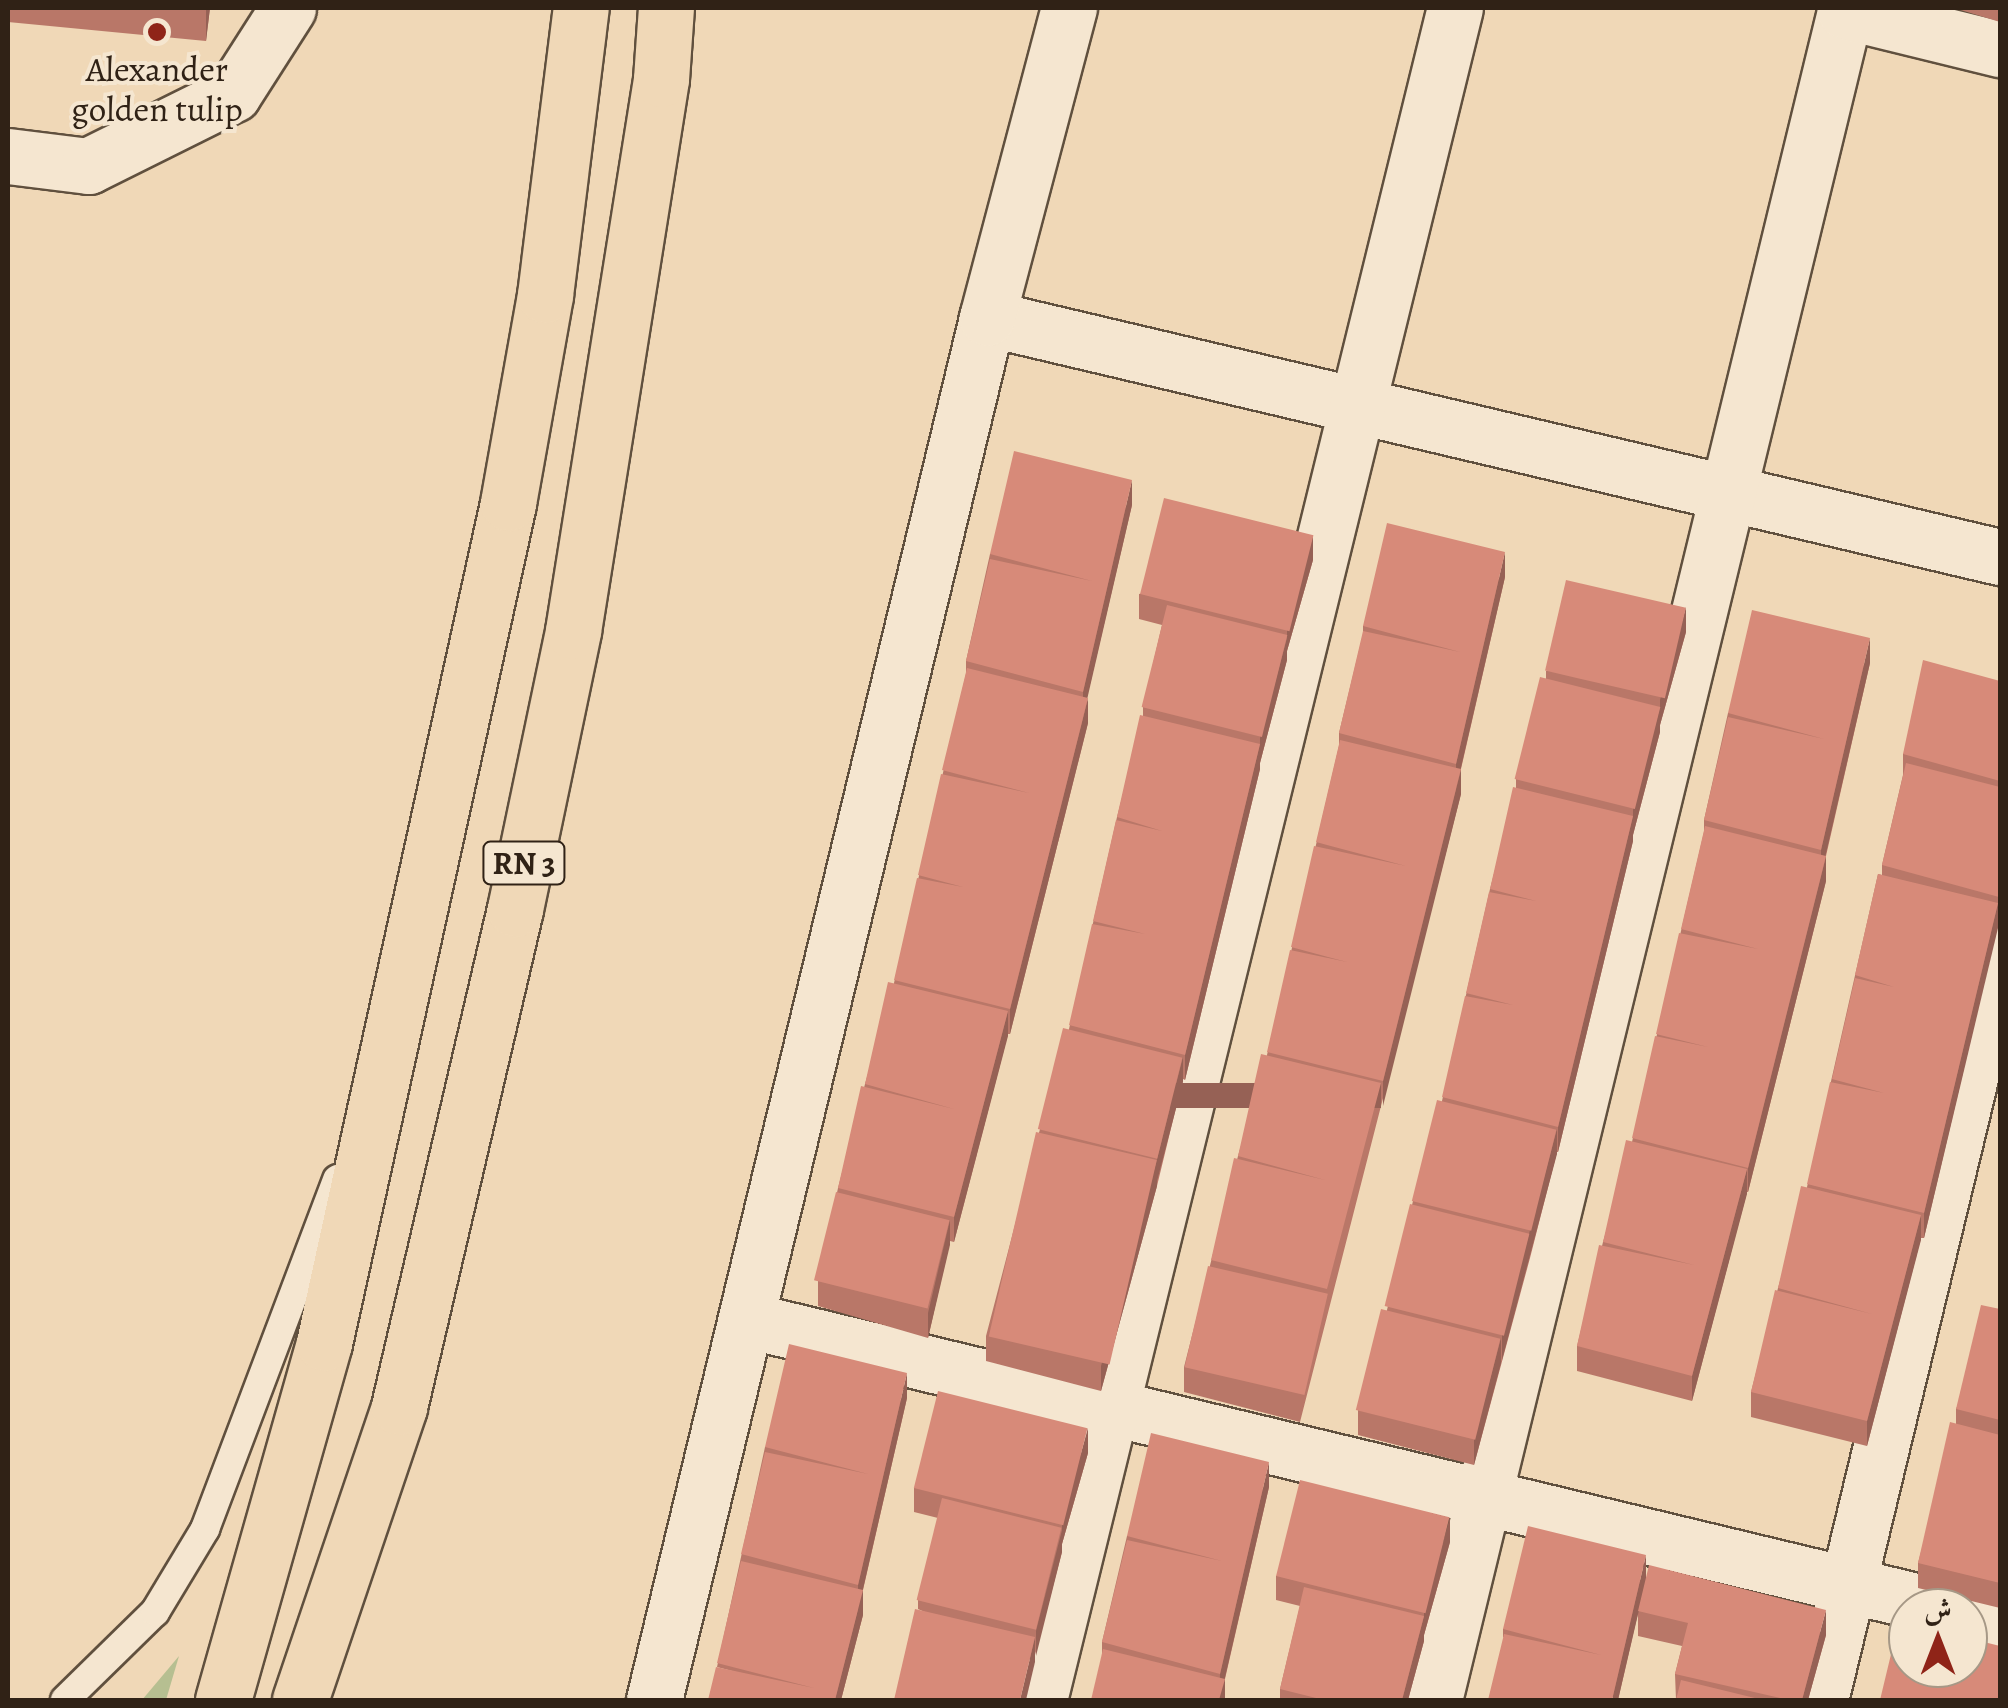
<!DOCTYPE html>
<meta charset="utf-8">
<style>
body{margin:0}
#map{position:relative;width:2008px;height:1708px;overflow:hidden;background:#f0d8b7;font-family:Alegreya,Amiri,serif}
div>[style]{position:absolute}
[style*='--x']{left:calc(var(--x)*1px);top:calc(var(--y)*1px);width:calc(var(--w)*1px);rotate:calc(var(--a)*1deg)}
.green>*{inset:0;background:#b6bf91}
.roads{filter:drop-shadow(2px 0 #60503e) drop-shadow(-2px 0 #60503e) drop-shadow(0 2px #60503e) drop-shadow(0 -2px #60503e)}
.service>*{height:28px;margin:-14px;padding:0 14px;transform-origin:14px;border-radius:14px;background:#f5e6d0}
.minor>*{height:55px;margin:-27.5px;padding:0 27.5px;transform-origin:27.5px;border-radius:27.5px;background:#f5e6d0}
.trunk>*{height:55px;margin:-27.5px;padding:0 27.5px;transform-origin:27.5px;border-radius:27.5px;background:#f0d8b7}
.wall>*{inset:0;background:#b97768}
.shaded-wall>*{inset:0;background:#966155;transform-origin:0 0}
.building>*{inset:0;background:#d78a79;transform-origin:0 0}
.dots>*{width:28px;height:28px;translate:-50% -50%;box-sizing:border-box;border:5px solid #f5e6d0;border-radius:50%}
span{translate:-50% -50%;white-space:nowrap;text-align:center;line-height:1.15;-webkit-text-stroke:8px #f5e6d0;paint-order:stroke}
.shield-label span{padding:2px 8px;background:#f5e6d0;border:2px solid;border-radius:8px;-webkit-text-stroke-width:0}
.shield-label{font-size:32px;color:#302216;font-weight:700}
.poi-label{font-size:35px;color:#302216}
.frame{position:absolute;inset:0;border:10px solid #302216;pointer-events:none}
.north{position:absolute;left:1888px;top:1588px;width:100px;height:100px;box-sizing:border-box;background:#f5e6d0;border:2px solid #a69886;border-radius:50%;rotate:0deg;font-size:28px;font-weight:700;line-height:40px;text-align:center;color:#302216}
.north::after{content:'';display:block;margin:auto;width:35px;height:45px;background:#8f2418;clip-path:polygon(50% 0,100% 100%,50% 72%,0 100%)}
</style>
<div id="map">
<div class="green">
<div style="clip-path:polygon(179px 1656px,166px 1700px,142px 1700px)"></div>
</div>
<div class="roads">
<div class="service">
<div style="--x:65;--y:1700;--w:126;--a:-44.4"></div>
<div style="--x:155;--y:1612;--w:97;--a:-58.9"></div>
<div style="--x:205;--y:1529;--w:374;--a:-69.3"></div>
</div>
<div class="minor">
<div style="--x:8;--y:156;--w:81;--a:7.1"></div>
<div style="--x:88;--y:166;--w:162;--a:-26.4"></div>
<div style="--x:233;--y:94;--w:102;--a:-57.4"></div>
<div style="--x:987;--y:318;--w:1041;--a:13.28"></div>
<div style="--x:747;--y:1320;--w:1232;--a:13.52"></div>
<div style="--x:1968;--y:1614;--w:33;--a:14"></div>
<div style="--x:654;--y:1700;--w:1422;--a:-76.45"></div>
<div style="--x:987;--y:318;--w:321;--a:-75.2"></div>
<div style="--x:1039;--y:1700;--w:1742;--a:-76.19"></div>
<div style="--x:1434;--y:1700;--w:1738;--a:-76.32"></div>
<div style="--x:1845;--y:11;--w:160;--a:13.8"></div>
<div style="--x:1820;--y:1700;--w:768;--a:-76.45"></div>
</div>
<div class="trunk">
<div style="--x:223;--y:1700;--w:371;--a:-74.2"></div>
<div style="--x:324;--y:1343;--w:860;--a:-77.64"></div>
<div style="--x:508;--y:503;--w:211;--a:-79.9"></div>
<div style="--x:545;--y:295;--w:289;--a:-82.9"></div>
<div style="--x:300;--y:1700;--w:309;--a:-71.3"></div>
<div style="--x:399;--y:1407;--w:511;--a:-76.89"></div>
<div style="--x:515;--y:909;--w:284;--a:-78.2"></div>
<div style="--x:573;--y:631;--w:559;--a:-80.94"></div>
<div style="--x:661;--y:79;--w:71;--a:-86"></div>
</div>
</div>
<div class="wall">
<div style="clip-path:polygon(8px 8px,210px 8px,206px 41px,8px 22px)"></div>
<div style="clip-path:polygon(1954px 8px,2000px 8px,2000px 22px)"></div>
<div style="clip-path:polygon(1132px 505px,1087px 697px,1088px 723px,1010px 1034px,1008px 1034px,954px 1242px,950px 1241px,928px 1338px,818px 1306px,818px 1281px,838px 1188px,865px 1084px,894px 983px,966px 674px,966px 661px,990px 554px)"></div>
<div style="clip-path:polygon(1313px 560px,1287px 651px,1287px 660px,1260px 763px,1260px 769px,1185px 1080px,1183px 1079px,1157px 1186px,1101px 1391px,986px 1361px,986px 1336px,1040px 1129px,1069px 1029px,1117px 817px,1143px 716px,1143px 707px,1162px 625px,1139px 619px,1139px 594px)"></div>
<div style="clip-path:polygon(1505px 577px,1461px 769px,1461px 794px,1300px 1422px,1184px 1392px,1184px 1367px,1238px 1156px,1267px 1055px,1339px 746px,1339px 733px,1363px 634px,1363px 626px)"></div>
<div style="clip-path:polygon(1686px 632px,1660px 725px,1660px 732px,1633px 835px,1633px 841px,1558px 1152px,1557px 1152px,1530px 1258px,1474px 1465px,1358px 1435px,1358px 1410px,1387px 1310px,1413px 1201px,1442px 1101px,1490px 889px,1516px 788px,1516px 779px,1546px 678px,1546px 671px)"></div>
<div style="clip-path:polygon(1870px 663px,1826px 856px,1826px 881px,1748px 1192px,1747px 1192px,1692px 1401px,1577px 1371px,1577px 1346px,1603px 1242px,1632px 1142px,1704px 832px,1704px 820px,1728px 713px)"></div>
<div style="clip-path:polygon(2000px 681px,2000px 915px,1924px 1238px,1921px 1238px,1867px 1446px,1751px 1417px,1751px 1392px,1778px 1288px,1807px 1187px,1878px 874px,1882px 875px,1882px 865px,1903px 775px,1903px 754px)"></div>
<div style="clip-path:polygon(2000px 1309px,2000px 1608px,1918px 1588px,1918px 1563px,1956px 1424px,1956px 1409px)"></div>
<div style="clip-path:polygon(907px 1398px,863px 1590px,863px 1615px,841px 1700px,717px 1667px,765px 1447px)"></div>
<div style="clip-path:polygon(1088px 1453px,1062px 1544px,1062px 1552px,1035px 1655px,1035px 1662px,918px 1609px,918px 1600px,938px 1518px,914px 1512px,914px 1488px)"></div>
<div style="clip-path:polygon(1269px 1487px,1225px 1679px,1225px 1700px,1102px 1655px,1102px 1642px,1127px 1536px)"></div>
<div style="clip-path:polygon(1450px 1542px,1424px 1635px,1424px 1641px,1408px 1700px,1276px 1700px,1280px 1698px,1280px 1689px,1300px 1606px,1276px 1600px,1276px 1576px)"></div>
<div style="clip-path:polygon(1646px 1579px,1826px 1635px,1808px 1700px,1676px 1700px,1675px 1674px,1682px 1646px,1638px 1636px,1638px 1613px,1618px 1700px,1503px 1637px,1503px 1629px)"></div>
</div>
<div class="shaded-wall">
<div style="clip-path:polygon(206px 8px,210px 8px,206px 41px)"></div>
<div style="clip-path:polygon(1132px 480px,1132px 505px,1083px 717px,1083px 692px)"></div>
<div style="clip-path:polygon(1313px 535px,1313px 560px,1287px 651px,1287px 660px,1260px 763px,1260px 769px,1185px 1080px,1185px 1055px,1260px 744px,1260px 738px,1287px 638px,1287px 628px)"></div>
<div style="clip-path:polygon(1505px 552px,1505px 577px,1456px 789px,1456px 764px)"></div>
<div style="clip-path:polygon(1686px 607px,1686px 632px,1660px 725px,1660px 732px,1633px 835px,1633px 841px,1558px 1152px,1558px 1127px,1633px 816px,1633px 810px,1660px 707px,1660px 700px)"></div>
<div style="clip-path:polygon(1870px 638px,1870px 663px,1821px 875px,1821px 850px)"></div>
<div style="clip-path:polygon(1088px 698px,1088px 723px,1010px 1034px,1010px 1009px)"></div>
<div style="clip-path:polygon(1461px 769px,1461px 794px,1383px 1106px,1383px 1081px)"></div>
<div style="clip-path:polygon(1826px 856px,1826px 881px,1748px 1192px,1748px 1168px)"></div>
<div style="clip-path:polygon(2000px 890px,2000px 915px,1999px 922px,1999px 897px)"></div>
<div style="clip-path:polygon(1998px 903px,1998px 928px,1924px 1238px,1924px 1213px)"></div>
<div style="clip-path:polygon(1008px 1011px,1008px 1036px,954px 1242px,954px 1217px)"></div>
<div style="clip-path:polygon(1183px 1057px,1183px 1082px,1157px 1181px,1157px 1186px,1101px 1391px,1101px 1366px,1156px 1163px)"></div>
<div style="left:1381px;top:1083px;width:25px;height:324px;rotate:90deg"></div>
<div style="clip-path:polygon(1557px 1129px,1557px 1154px,1502px 1360px,1502px 1335px)"></div>
<div style="clip-path:polygon(1747px 1169px,1747px 1194px,1692px 1401px,1692px 1376px)"></div>
<div style="clip-path:polygon(1921px 1215px,1921px 1240px,1867px 1446px,1867px 1421px)"></div>
<div style="clip-path:polygon(950px 1220px,950px 1245px,928px 1338px,928px 1313px)"></div>
<div style="clip-path:polygon(1501px 1338px,1501px 1363px,1474px 1465px,1474px 1440px)"></div>
<div style="clip-path:polygon(907px 1373px,907px 1398px,860px 1602px,863px 1590px,863px 1615px,841px 1700px,835px 1700px,858px 1609px,858px 1585px)"></div>
<div style="clip-path:polygon(1088px 1428px,1088px 1453px,1062px 1544px,1062px 1552px,1036px 1656px,1036px 1631px,1062px 1530px,1062px 1521px)"></div>
<div style="clip-path:polygon(1269px 1462px,1269px 1487px,1223px 1686px,1225px 1679px,1225px 1700px,1219px 1700px,1220px 1674px)"></div>
<div style="clip-path:polygon(1450px 1517px,1450px 1542px,1424px 1635px,1424px 1641px,1408px 1700px,1402px 1700px,1424px 1616px,1424px 1610px)"></div>
<div style="clip-path:polygon(1646px 1555px,1646px 1580px,1618px 1700px,1612px 1700px)"></div>
<div style="clip-path:polygon(1826px 1610px,1826px 1635px,1808px 1700px,1802px 1700px)"></div>
<div style="clip-path:polygon(1035px 1637px,1035px 1662px,1026px 1700px,1020px 1700px)"></div>
</div>
<div class="building">
<div style="clip-path:polygon(1014px 451px,1132px 480px,1083px 692px,966px 661px,990px 559px,1092px 581px,990px 554px)"></div>
<div style="left:1164px;top:498px;width:154px;height:99px;rotate:14deg"></div>
<div style="clip-path:polygon(1387px 523px,1505px 552px,1456px 764px,1339px 733px,1363px 631px,1460px 652px,1363px 626px)"></div>
<div style="left:1566px;top:580px;width:123px;height:93px;rotate:13deg"></div>
<div style="left:1167px;top:605px;width:124px;height:105px;rotate:14deg"></div>
<div style="clip-path:polygon(1752px 610px,1870px 638px,1821px 850px,1704px 820px,1728px 717px,1824px 739px,1728px 713px)"></div>
<div style="clip-path:polygon(1923px 660px,2000px 681px,2000px 781px,1903px 754px)"></div>
<div style="clip-path:polygon(967px 668px,1088px 698px,1010px 1009px,894px 980px,917px 878px,963px 887px,918px 875px,941px 774px,1029px 793px,942px 770px)"></div>
<div style="left:1540px;top:677px;width:124px;height:105px;rotate:14deg"></div>
<div style="clip-path:polygon(1140px 715px,1260px 744px,1185px 1055px,1069px 1025px,1092px 924px,1145px 934px,1093px 921px,1116px 820px,1162px 831px,1117px 817px)"></div>
<div style="clip-path:polygon(1340px 740px,1461px 769px,1383px 1081px,1267px 1052px,1290px 950px,1347px 962px,1291px 947px,1314px 846px,1406px 866px,1316px 842px)"></div>
<div style="clip-path:polygon(1906px 763px,2000px 787px,2000px 890px,1999px 897px,1882px 865px)"></div>
<div style="clip-path:polygon(1513px 787px,1633px 816px,1558px 1127px,1442px 1097px,1465px 996px,1513px 1005px,1466px 993px,1489px 892px,1536px 901px,1490px 889px)"></div>
<div style="clip-path:polygon(1705px 826px,1826px 856px,1748px 1168px,1632px 1138px,1655px 1036px,1708px 1047px,1656px 1034px,1679px 933px,1758px 949px,1681px 929px)"></div>
<div style="clip-path:polygon(1878px 874px,1998px 903px,1924px 1213px,1807px 1184px,1830px 1082px,1884px 1093px,1832px 1079px,1855px 978px,1894px 987px,1855px 975px)"></div>
<div style="clip-path:polygon(888px 982px,1008px 1011px,954px 1217px,838px 1188px,861px 1086px,954px 1109px,865px 1084px)"></div>
<div style="left:1063px;top:1028px;width:123px;height:104px;rotate:14deg"></div>
<div style="clip-path:polygon(1261px 1054px,1381px 1083px,1327px 1289px,1211px 1260px,1234px 1158px,1325px 1180px,1238px 1156px)"></div>
<div style="left:1437px;top:1100px;width:123px;height:104px;rotate:14deg"></div>
<div style="left:1036px;top:1132px;width:124px;height:210px;rotate:13deg"></div>
<div style="clip-path:polygon(1626px 1140px,1747px 1169px,1692px 1376px,1577px 1346px,1599px 1245px,1694px 1265px,1603px 1242px)"></div>
<div style="clip-path:polygon(1801px 1186px,1921px 1215px,1867px 1421px,1751px 1392px,1775px 1290px,1872px 1314px,1778px 1288px)"></div>
<div style="left:836px;top:1192px;width:117px;height:91px;rotate:14deg"></div>
<div style="left:1410px;top:1204px;width:123px;height:105px;rotate:14deg"></div>
<div style="left:1208px;top:1266px;width:123px;height:104px;rotate:13deg"></div>
<div style="clip-path:polygon(1981px 1305px,2000px 1309px,2000px 1420px,1956px 1409px)"></div>
<div style="left:1381px;top:1309px;width:123px;height:104px;rotate:14deg"></div>
<div style="clip-path:polygon(789px 1344px,907px 1373px,858px 1585px,741px 1554px,765px 1452px,868px 1474px,765px 1447px)"></div>
<div style="left:938px;top:1391px;width:154px;height:100px;rotate:14deg"></div>
<div style="clip-path:polygon(1950px 1422px,2000px 1435px,2000px 1583px,1918px 1563px)"></div>
<div style="clip-path:polygon(1151px 1433px,1269px 1462px,1220px 1674px,1102px 1642px,1127px 1540px,1222px 1561px,1127px 1536px)"></div>
<div style="left:1300px;top:1480px;width:154px;height:99px;rotate:14deg"></div>
<div style="left:942px;top:1498px;width:123px;height:105px;rotate:14deg"></div>
<div style="clip-path:polygon(1528px 1526px,1646px 1555px,1612px 1700px,1488px 1700px,1504px 1634px,1601px 1655px,1503px 1629px)"></div>
<div style="clip-path:polygon(741px 1561px,863px 1590px,835px 1700px,708px 1700px,716px 1667px,814px 1688px,717px 1663px)"></div>
<div style="clip-path:polygon(1649px 1565px,1826px 1610px,1802px 1700px,1789px 1700px,1675px 1674px,1688px 1623px,1638px 1611px)"></div>
<div style="clip-path:polygon(1304px 1587px,1424px 1616px,1402px 1700px,1324px 1700px,1280px 1689px)"></div>
<div style="clip-path:polygon(915px 1609px,1035px 1637px,1020px 1700px,894px 1700px)"></div>
<div style="clip-path:polygon(1899px 1621px,1908px 1624px,1908px 1668px,1968px 1668px,1968px 1638px,2000px 1646px,2000px 1700px,1880px 1700px)"></div>
<div style="clip-path:polygon(1103px 1649px,1225px 1679px,1219px 1700px,1091px 1700px)"></div>
<div style="clip-path:polygon(1681px 1680px,1763px 1700px,1676px 1700px)"></div>
</div>
<div class="dots">
<div style="left:157px;top:32px;background:#8f2418"></div>
</div>
<div class="shield-label">
<span style="left:524px;top:863px">RN 3</span>
</div>
<div class="poi-label">
<span style="left:157px;top:89px">Alexander<br>golden tulip</span>
</div>
<div class="frame"></div>
<div class="north">ش</div>
</div>
